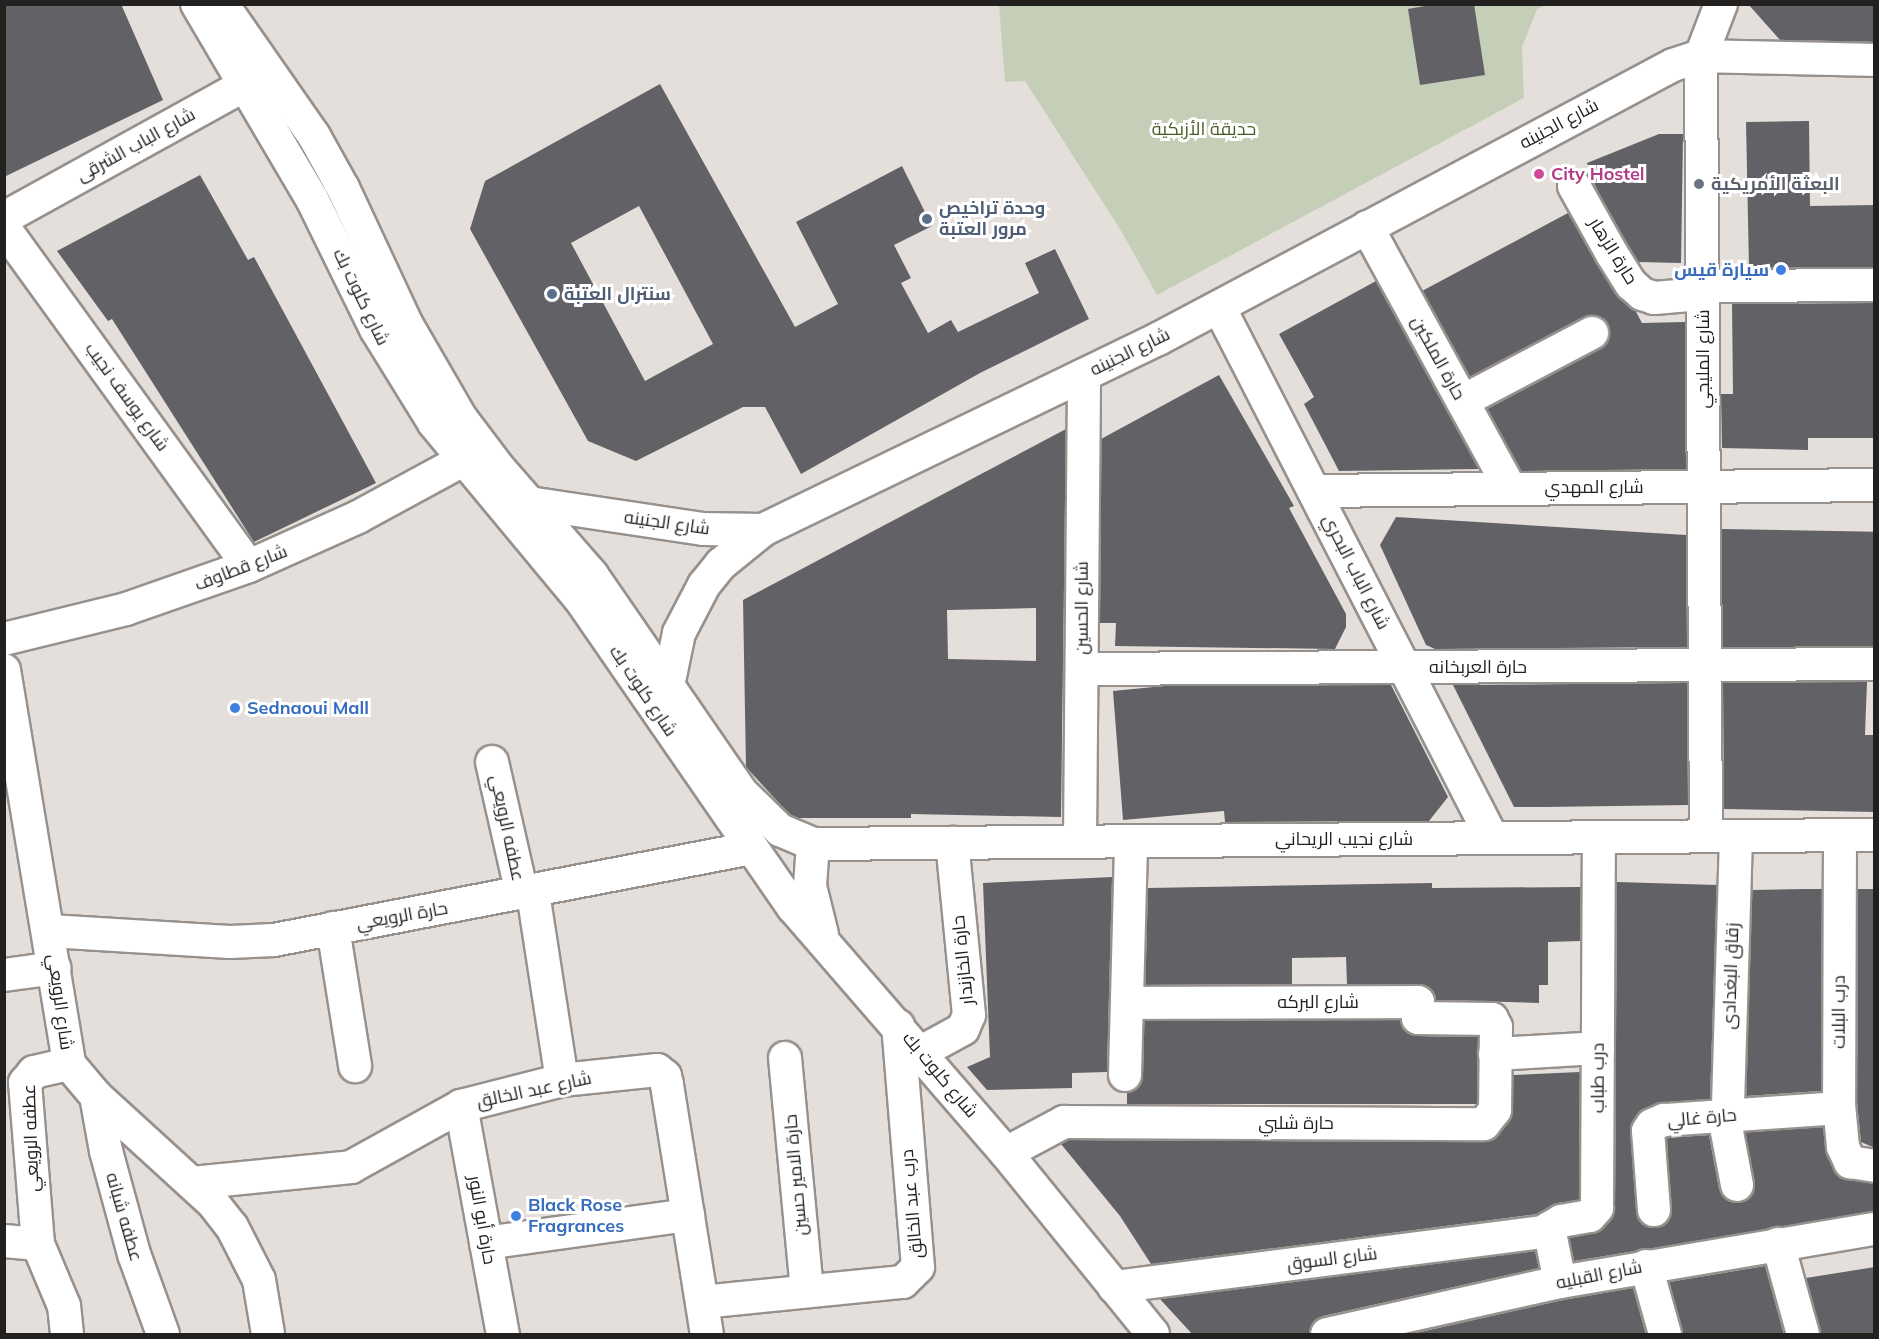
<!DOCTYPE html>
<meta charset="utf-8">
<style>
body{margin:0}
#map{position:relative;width:1879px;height:1339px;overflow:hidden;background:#e5dfdb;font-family:Mulish,Cairo,sans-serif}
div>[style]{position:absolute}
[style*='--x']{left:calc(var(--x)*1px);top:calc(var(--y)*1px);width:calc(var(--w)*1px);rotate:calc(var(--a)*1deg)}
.green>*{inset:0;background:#c5ceb7}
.building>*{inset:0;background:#616166;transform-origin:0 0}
.roads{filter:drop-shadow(2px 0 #97918d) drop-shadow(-2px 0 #97918d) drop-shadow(0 2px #97918d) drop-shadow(0 -2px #97918d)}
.minor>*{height:32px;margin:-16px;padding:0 16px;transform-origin:16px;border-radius:16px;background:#fff}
.dots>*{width:16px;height:16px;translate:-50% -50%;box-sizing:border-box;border:3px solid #fff;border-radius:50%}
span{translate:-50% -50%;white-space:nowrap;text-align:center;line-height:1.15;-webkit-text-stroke:6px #fff;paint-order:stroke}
.street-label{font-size:18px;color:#23211f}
.park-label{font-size:18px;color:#495b21}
.hotel-label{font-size:18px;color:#b23c85;font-weight:700}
.left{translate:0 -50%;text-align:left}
.worship-label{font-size:18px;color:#5b616d;font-weight:700}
.service-label{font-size:18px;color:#4e5e75;font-weight:700}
.shop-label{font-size:18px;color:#366cbe;font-weight:700}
.right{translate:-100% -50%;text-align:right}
.frame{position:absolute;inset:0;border:6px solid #23211f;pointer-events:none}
</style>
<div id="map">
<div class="green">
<div style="clip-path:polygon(999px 5px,1546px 5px,1537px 9px,1522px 47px,1524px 98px,1157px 295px,1120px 229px,1025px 81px,1005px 82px)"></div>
</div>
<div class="building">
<div style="clip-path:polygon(4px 4px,121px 4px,163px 100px,4px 177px)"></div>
<div style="clip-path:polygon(1436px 4px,1474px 4px,1485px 75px,1420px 85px,1408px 9px)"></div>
<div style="clip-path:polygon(1748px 4px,1875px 4px,1875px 42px,1780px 40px)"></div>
<div style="clip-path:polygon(evenodd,660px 84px,795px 327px,838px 304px,796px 222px,902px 166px,932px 226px,894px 245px,911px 278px,901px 283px,928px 333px,951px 320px,958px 332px,1039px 293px,1025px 263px,1055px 249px,1089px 319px,980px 373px,801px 474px,765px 407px,743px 407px,636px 461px,588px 441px,470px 229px,485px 181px,660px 84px,639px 206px,713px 344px,645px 381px,571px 243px,639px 206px)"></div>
<div style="clip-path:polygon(1809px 121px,1810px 206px,1875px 205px,1875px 267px,1749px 268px,1746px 122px)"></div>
<div style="clip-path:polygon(1659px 134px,1683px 134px,1681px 263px,1638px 262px,1598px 193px,1587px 163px)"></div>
<div style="clip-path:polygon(200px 175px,248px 260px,254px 257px,376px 483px,254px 542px,112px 319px,108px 321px,57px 251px)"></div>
<div style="clip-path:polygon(1568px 213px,1616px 294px,1635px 310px,1642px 323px,1685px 322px,1686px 469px,1521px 471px,1487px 409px,1600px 349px,1610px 334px,1608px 324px,1593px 315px,1584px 317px,1470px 377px,1422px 291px)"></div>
<div style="clip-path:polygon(1376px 281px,1479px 469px,1339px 471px,1304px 404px,1314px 397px,1279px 334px)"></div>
<div style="clip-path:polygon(1875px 303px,1875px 438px,1808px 438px,1808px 450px,1722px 448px,1721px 394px,1733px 394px,1732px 304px)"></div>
<div style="clip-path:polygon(1219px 375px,1294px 506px,1289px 508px,1346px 614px,1346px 627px,1335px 649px,1115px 646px,1116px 623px,1100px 623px,1101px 439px)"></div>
<div style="clip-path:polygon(evenodd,1066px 429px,1061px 817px,911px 814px,911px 818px,798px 818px,790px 815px,746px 767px,743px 600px,1066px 429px,1036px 608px,1036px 661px,948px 659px,947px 610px,1036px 608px)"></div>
<div style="clip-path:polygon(1396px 517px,1686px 535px,1687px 647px,1435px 649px,1426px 645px,1380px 545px)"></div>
<div style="left:1722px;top:529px;width:153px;height:118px;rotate:1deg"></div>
<div style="clip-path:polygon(1867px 682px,1865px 735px,1875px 735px,1875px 812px,1724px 809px,1723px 683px)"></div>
<div style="clip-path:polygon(1687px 683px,1688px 805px,1543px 807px,1514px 807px,1453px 685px)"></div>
<div style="clip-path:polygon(1391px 685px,1448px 797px,1429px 821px,1225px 822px,1224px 811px,1123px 820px,1113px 691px,1164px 686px)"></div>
<div style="clip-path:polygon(1112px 877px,1107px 1072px,1072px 1073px,1072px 1088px,987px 1090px,967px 1067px,990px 1057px,983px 883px)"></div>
<div style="clip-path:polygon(1617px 882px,1717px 885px,1710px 1099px,1657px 1103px,1645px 1109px,1633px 1121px,1630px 1132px,1640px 1221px,1656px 1228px,1670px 1217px,1667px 1138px,1709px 1135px,1719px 1189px,1731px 1202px,1740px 1203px,1754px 1190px,1745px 1132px,1823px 1127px,1827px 1154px,1839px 1176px,1875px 1184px,1875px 1212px,1574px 1261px,1569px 1238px,1603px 1228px,1615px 1208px)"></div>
<div style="clip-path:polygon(1432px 883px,1432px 888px,1581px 887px,1580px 941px,1548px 942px,1548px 985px,1539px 985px,1539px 1003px,1436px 1000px,1427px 987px,1419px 984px,1347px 984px,1346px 957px,1292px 958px,1292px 984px,1145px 985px,1148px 888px)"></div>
<div style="clip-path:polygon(1805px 889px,1822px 889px,1821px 1091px,1746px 1096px,1752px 890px)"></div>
<div style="clip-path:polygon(1858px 889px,1875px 889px,1875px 1148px,1861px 1142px,1857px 1103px)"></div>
<div style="clip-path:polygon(1291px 1020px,1400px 1020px,1408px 1033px,1417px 1036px,1478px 1037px,1477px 1104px,1127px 1104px,1127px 1093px,1140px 1085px,1143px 1076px,1144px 1021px)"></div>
<div style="clip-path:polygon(1580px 1072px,1579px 1200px,1558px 1203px,1538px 1214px,1151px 1264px,1120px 1216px,1061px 1144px,1068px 1140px,1484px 1142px,1498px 1135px,1510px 1120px,1513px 1075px)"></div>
<div style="clip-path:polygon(1535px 1251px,1539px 1268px,1323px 1316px,1314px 1321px,1310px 1335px,1193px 1335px,1160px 1299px)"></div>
<div style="clip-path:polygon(1765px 1266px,1784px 1335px,1682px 1335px,1669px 1282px)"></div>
<div style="clip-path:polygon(1875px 1267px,1875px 1335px,1820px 1335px,1806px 1278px)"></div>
<div style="clip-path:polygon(1633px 1288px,1646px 1335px,1407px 1335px,1563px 1300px)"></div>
</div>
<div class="roads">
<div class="minor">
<div style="--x:197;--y:4;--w:226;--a:59.5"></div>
<div style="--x:312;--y:199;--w:145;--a:63.8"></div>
<div style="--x:376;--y:329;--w:110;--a:58.3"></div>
<div style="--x:434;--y:423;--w:230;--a:50.3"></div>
<div style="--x:581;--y:600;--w:373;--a:55.4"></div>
<div style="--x:793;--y:907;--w:325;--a:49.1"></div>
<div style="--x:1006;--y:1153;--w:233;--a:50.9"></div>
<div style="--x:222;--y:4;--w:161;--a:55.1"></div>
<div style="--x:314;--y:136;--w:60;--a:60.9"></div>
<div style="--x:343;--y:188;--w:151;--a:65"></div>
<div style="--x:407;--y:325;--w:108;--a:59.9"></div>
<div style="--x:461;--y:418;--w:60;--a:53.1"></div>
<div style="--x:497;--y:466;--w:145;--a:48.9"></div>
<div style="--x:592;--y:575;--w:265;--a:55.5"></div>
<div style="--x:742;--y:793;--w:53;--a:44.2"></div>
<div style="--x:780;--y:830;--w:36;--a:23"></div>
<div style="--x:813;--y:844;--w:1061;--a:-0.49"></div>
<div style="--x:1574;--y:186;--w:78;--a:60.8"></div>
<div style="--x:1612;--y:254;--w:36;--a:58"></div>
<div style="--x:1631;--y:284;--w:15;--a:42"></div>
<div style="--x:1642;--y:294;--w:13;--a:18"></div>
<div style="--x:1654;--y:298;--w:48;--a:-4.8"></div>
<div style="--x:4;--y:218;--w:291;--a:-28.9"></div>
<div style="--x:1367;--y:227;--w:298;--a:61.3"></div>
<div style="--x:4;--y:228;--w:417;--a:54.1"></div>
<div style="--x:1702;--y:286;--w:172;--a:-0.3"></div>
<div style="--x:1219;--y:307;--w:597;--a:62.79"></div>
<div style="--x:1463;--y:401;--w:146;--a:-27.8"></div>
<div style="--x:1314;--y:491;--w:560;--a:-0.61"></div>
<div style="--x:523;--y:508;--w:8;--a:-40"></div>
<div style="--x:529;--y:503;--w:176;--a:8.5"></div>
<div style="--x:703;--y:529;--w:60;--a:1"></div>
<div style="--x:763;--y:530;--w:439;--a:-25.8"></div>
<div style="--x:1158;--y:339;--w:583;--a:-28.01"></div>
<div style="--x:1673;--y:65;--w:29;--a:-18"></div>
<div style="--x:1701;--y:56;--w:173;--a:1.3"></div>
<div style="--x:4;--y:639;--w:126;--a:-13.8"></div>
<div style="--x:126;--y:609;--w:130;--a:-19.3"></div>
<div style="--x:249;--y:566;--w:120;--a:-24.2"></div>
<div style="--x:358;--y:517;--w:119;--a:-28.5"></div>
<div style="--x:1082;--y:669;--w:792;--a:-0.36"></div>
<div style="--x:4;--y:670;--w:399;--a:80.6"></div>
<div style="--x:69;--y:1064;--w:42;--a:49.8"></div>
<div style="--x:96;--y:1096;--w:159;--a:42.4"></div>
<div style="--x:213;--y:1203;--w:31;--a:52"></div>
<div style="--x:232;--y:1227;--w:59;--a:63"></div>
<div style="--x:259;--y:1280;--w:55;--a:80.5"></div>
<div style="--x:668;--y:686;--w:54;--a:-78.3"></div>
<div style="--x:679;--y:633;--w:54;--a:-62.5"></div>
<div style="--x:704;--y:585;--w:27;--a:-51"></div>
<div style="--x:721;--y:564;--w:54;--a:-39"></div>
<div style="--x:492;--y:762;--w:135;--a:77.2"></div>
<div style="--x:1840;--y:835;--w:269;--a:90.2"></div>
<div style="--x:1839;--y:1104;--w:43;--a:84.7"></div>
<div style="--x:1843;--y:1147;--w:17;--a:65"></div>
<div style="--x:1850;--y:1162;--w:24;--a:9"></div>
<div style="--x:1706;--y:836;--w:780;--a:-90.37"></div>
<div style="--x:1701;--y:56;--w:56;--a:-69"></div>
<div style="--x:1736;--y:836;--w:296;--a:91.7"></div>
<div style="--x:1727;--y:1132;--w:54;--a:79.3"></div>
<div style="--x:1080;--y:841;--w:466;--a:-89.5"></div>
<div style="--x:813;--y:844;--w:42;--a:94.1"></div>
<div style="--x:810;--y:886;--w:49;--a:76"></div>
<div style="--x:533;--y:893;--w:189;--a:81.2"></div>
<div style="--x:333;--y:928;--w:140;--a:80.9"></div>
<div style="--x:50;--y:931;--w:180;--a:3.5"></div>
<div style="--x:230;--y:942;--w:44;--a:-2.6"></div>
<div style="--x:274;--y:940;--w:485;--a:-10.9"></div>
<div style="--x:4;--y:975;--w:51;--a:-7.8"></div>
<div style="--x:921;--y:1052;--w:48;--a:-28.7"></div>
<div style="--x:963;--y:1029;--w:15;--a:-67"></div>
<div style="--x:969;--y:1015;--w:173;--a:-95.6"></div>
<div style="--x:1495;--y:1054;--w:103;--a:-3.3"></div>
<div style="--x:785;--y:1058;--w:234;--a:84.6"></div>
<div style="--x:1125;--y:1075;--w:234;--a:-88.5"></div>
<div style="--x:96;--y:1096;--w:56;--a:79.7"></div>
<div style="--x:106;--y:1151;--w:107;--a:74.8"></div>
<div style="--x:134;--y:1254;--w:85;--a:70.1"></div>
<div style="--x:461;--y:1106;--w:232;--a:79.6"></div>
<div style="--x:1006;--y:1153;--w:66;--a:-28.1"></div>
<div style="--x:1064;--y:1122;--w:420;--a:0.3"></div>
<div style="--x:1484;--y:1124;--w:18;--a:-52"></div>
<div style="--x:1495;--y:1110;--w:83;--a:-89.3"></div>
<div style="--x:1496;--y:1027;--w:9;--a:-117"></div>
<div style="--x:1492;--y:1019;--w:74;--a:-179.2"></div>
<div style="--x:1418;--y:1018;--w:16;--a:-90"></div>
<div style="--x:1418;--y:1002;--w:291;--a:179.8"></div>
<div style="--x:192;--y:1183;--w:160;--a:-5.7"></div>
<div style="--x:351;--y:1167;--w:126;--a:-29"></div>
<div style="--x:461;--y:1106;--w:104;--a:-14.4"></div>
<div style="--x:562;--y:1080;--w:96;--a:-6"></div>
<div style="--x:657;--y:1070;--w:10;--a:37"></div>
<div style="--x:665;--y:1076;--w:9;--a:77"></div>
<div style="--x:667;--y:1085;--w:252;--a:80.9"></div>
<div style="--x:1654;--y:1210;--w:79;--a:-94.3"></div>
<div style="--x:1648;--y:1131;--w:7;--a:-56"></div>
<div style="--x:1652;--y:1125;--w:13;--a:-23"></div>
<div style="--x:1664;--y:1120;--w:175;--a:-3.9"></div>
<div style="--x:4;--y:1241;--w:34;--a:5"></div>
<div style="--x:486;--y:1243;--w:204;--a:-7.9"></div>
<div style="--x:1778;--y:1244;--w:93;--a:74.5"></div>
<div style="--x:1646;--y:1266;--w:71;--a:74.4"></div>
<div style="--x:1560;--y:1282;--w:55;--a:-101.5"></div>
<div style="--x:1549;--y:1228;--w:14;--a:-30"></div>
<div style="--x:1561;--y:1221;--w:29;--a:-10"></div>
<div style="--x:1590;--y:1216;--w:11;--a:-49"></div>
<div style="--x:1597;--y:1208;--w:371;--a:-89.7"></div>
<div style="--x:1114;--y:1287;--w:439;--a:-7.3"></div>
<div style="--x:702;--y:1302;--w:202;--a:-5.7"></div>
<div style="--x:903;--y:1282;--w:21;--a:-45"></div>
<div style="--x:918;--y:1267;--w:242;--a:-94.7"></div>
<div style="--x:67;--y:1334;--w:28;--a:-96"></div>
<div style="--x:64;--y:1306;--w:67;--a:-112.8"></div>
<div style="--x:38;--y:1244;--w:162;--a:-94.6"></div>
<div style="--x:25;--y:1083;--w:14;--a:-51"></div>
<div style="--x:34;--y:1072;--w:36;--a:-13"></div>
<div style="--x:1327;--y:1334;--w:239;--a:-12.6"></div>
<div style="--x:1560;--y:1282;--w:318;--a:-9.6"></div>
</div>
</div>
<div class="dots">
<div style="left:1539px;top:174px;background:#d1479c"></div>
<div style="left:1699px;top:184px;background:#6b7280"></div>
<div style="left:927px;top:219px;background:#5c6f8a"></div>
<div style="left:1781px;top:270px;background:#3f7fe0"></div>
<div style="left:552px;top:294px;background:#5c6f8a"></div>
<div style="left:235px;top:708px;background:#3f7fe0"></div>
<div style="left:516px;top:1216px;background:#3f7fe0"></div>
</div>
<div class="street-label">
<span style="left:1559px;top:124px;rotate:-28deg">شارع الجنينه</span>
<span style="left:136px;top:145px;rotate:-29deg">شارع الباب الشرقى</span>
<span style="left:1613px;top:251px;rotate:58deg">حارة الزهار</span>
<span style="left:361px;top:297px;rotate:64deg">شارع كلوت بك</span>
<span style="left:1130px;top:352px;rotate:-26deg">شارع الجنينه</span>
<span style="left:1438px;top:358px;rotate:61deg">حارة الملكين</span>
<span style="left:1703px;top:359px;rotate:-90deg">شارع المليجي</span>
<span style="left:127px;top:397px;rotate:54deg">شارع يوسف نجيب</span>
<span style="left:1594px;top:487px">شارع المهدي</span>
<span style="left:667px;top:523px;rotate:8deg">شارع الجنينه</span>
<span style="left:241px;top:568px;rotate:-21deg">شارع قطاوف</span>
<span style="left:1356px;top:572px;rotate:63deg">شارع الباب البحري</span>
<span style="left:1082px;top:608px;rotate:-90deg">شارع الحسين</span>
<span style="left:1478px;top:667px">حارة العربخانه</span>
<span style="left:643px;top:691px;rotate:56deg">شارع كلوت بك</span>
<span style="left:507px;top:828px;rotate:78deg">عطفه الرويعي</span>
<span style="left:1344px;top:839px">شارع نجيب الريحاني</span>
<span style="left:402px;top:916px;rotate:-10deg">حارة الرويعي</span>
<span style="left:963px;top:960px;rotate:-96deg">حارة الخازندار</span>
<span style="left:1731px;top:976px;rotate:-88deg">زقاق البغدادى</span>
<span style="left:60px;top:1002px;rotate:82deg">شارع الرويعي</span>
<span style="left:1318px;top:1002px">شارع البركه</span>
<span style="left:1839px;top:1012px;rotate:-90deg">درب البلات</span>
<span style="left:940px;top:1075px;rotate:50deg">شارع كلوت بك</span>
<span style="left:1598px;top:1078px;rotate:-90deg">درب طباب</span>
<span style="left:534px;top:1090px;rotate:-12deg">شارع عبد الخالق</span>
<span style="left:1702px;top:1118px;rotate:-5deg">حارة غالي</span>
<span style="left:1296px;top:1123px">حارة شلبي</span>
<span style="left:31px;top:1138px;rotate:-92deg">عطفه الرويعي</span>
<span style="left:796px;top:1175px;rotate:-95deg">حارة الامير حسين</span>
<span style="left:912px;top:1204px;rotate:-95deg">درب عبد الخالق</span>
<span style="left:124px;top:1217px;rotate:74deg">عطفه شبانه</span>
<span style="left:482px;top:1220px;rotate:80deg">حارة أبو النور</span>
<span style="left:1332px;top:1259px;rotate:-7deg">شارع السوق</span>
<span style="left:1599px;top:1275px;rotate:-11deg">شارع القبليه</span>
</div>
<div class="park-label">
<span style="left:1204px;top:129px">حديقة الأزبكية</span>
</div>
<div class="hotel-label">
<span class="left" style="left:1551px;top:174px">City Hostel</span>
</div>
<div class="worship-label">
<span class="left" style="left:1711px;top:184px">البعثة الأمريكية</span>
</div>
<div class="service-label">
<span class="left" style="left:939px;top:219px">وحدة تراخيص<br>مرور العتبة</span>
<span class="left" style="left:564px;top:294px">سنترال العتبة</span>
</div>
<div class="shop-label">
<span class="right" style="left:1769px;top:270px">سيارة قيس</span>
<span class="left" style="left:247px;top:708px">Sednaoui Mall</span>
<span class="left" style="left:528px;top:1216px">Black Rose<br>Fragrances</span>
</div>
<div class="frame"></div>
</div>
